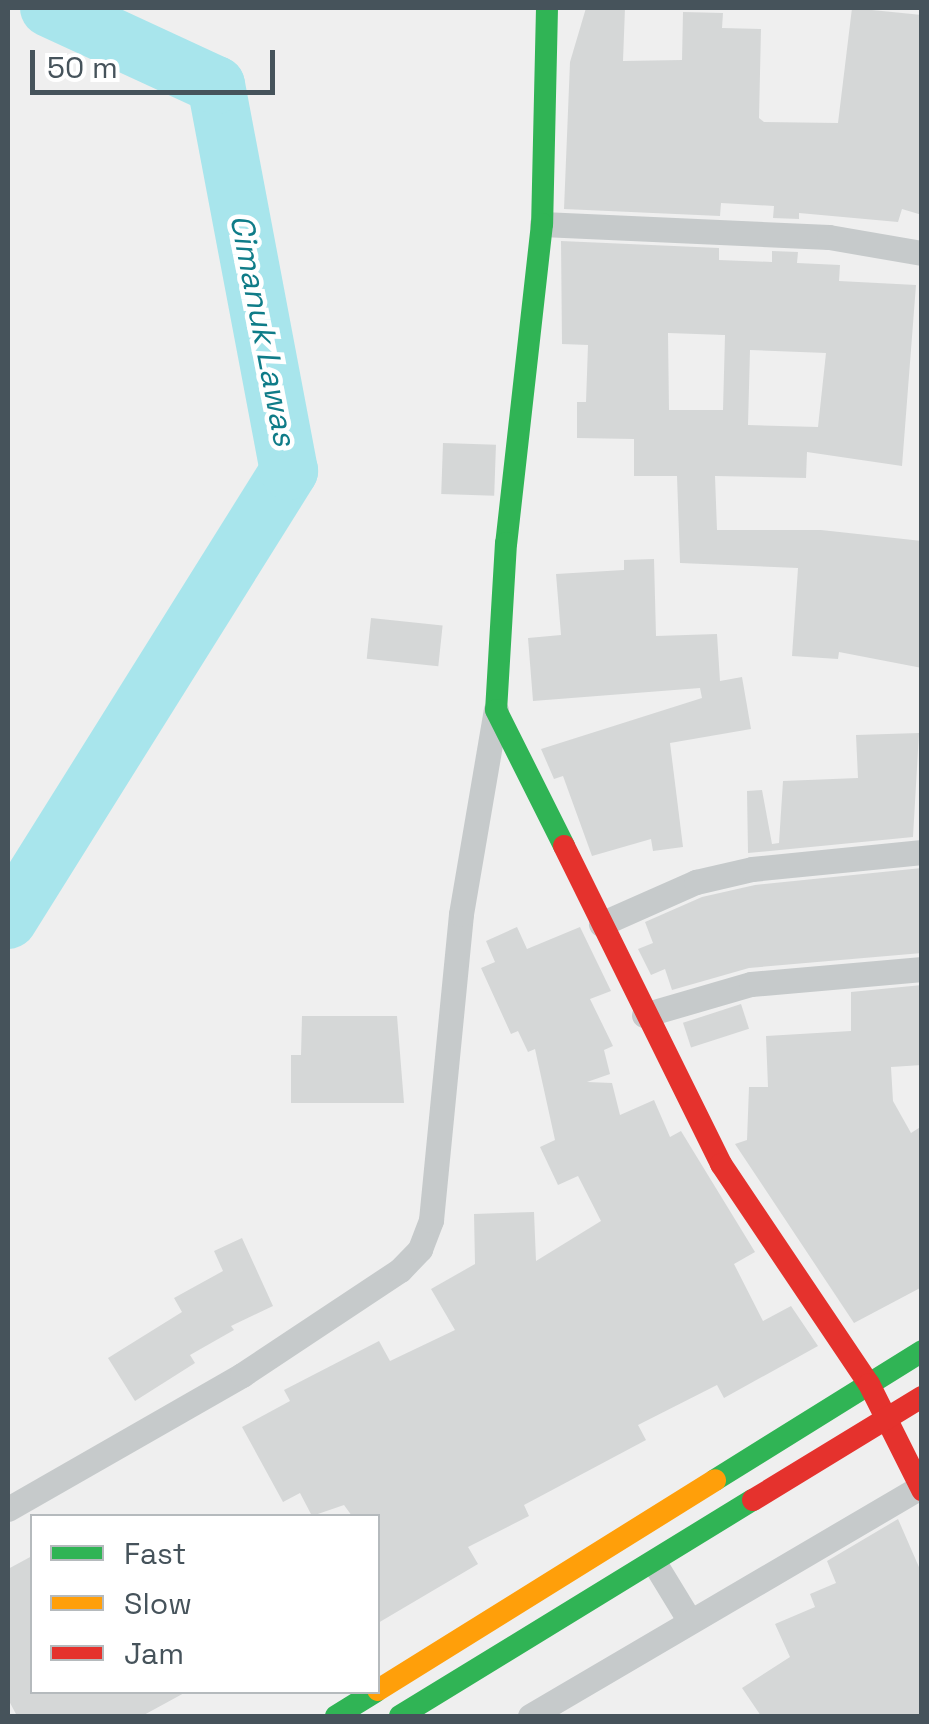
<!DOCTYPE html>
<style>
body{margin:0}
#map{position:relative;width:929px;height:1724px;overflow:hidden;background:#efefef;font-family:"Space Grotesk",sans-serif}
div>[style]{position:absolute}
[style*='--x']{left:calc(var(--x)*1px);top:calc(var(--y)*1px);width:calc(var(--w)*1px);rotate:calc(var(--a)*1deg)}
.river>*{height:58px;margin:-29px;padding:0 29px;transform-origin:29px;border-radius:29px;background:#a8e5ec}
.building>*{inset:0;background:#d5d7d7;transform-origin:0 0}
.street>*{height:25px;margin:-12.5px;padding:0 12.5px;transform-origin:12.5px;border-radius:12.5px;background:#c6cacb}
.fast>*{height:22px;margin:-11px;padding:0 11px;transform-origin:11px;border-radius:11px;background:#30b455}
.slow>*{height:22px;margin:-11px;padding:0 11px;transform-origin:11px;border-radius:11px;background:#ff9f0a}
.jam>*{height:22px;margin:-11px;padding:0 11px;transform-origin:11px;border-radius:11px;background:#e5322d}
span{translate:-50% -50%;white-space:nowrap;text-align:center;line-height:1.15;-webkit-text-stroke:9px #fff;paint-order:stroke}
.water-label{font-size:32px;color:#0f7c88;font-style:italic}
.frame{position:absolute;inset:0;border:10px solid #46535b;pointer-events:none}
.legend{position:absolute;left:30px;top:1514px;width:350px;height:180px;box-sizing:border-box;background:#fff;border:2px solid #b5babd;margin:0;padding:12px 18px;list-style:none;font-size:30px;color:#46535b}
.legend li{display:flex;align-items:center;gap:20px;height:50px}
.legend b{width:50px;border:2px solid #b5babd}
.scale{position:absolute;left:30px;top:50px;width:245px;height:45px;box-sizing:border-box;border:5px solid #46535b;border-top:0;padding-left:12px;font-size:30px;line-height:35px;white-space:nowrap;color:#46535b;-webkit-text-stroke:8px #fff;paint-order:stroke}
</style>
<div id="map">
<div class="river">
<div style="--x:8;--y:920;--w:530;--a:-57.96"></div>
<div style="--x:289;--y:471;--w:393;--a:-100.7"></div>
<div style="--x:216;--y:85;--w:184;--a:-155.2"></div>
</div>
<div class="building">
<div style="clip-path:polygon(586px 8px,625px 8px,623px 61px,682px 60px,683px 12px,723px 13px,722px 28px,761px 29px,759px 118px,764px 122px,838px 123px,852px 8px,922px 15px,922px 215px,902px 209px,898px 222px,799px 213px,799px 219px,773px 218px,774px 206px,721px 203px,720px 216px,564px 209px,570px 62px)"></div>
<div style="clip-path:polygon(evenodd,561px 241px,719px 248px,719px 260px,772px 262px,772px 251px,798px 252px,797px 263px,840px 265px,839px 281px,916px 285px,902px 466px,807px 452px,806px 478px,715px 476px,717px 530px,821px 530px,922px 541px,922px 668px,839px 652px,838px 659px,792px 656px,798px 568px,680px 563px,677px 476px,634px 476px,634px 439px,577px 438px,577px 402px,586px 402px,588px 345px,562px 344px,561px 241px,668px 333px,725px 335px,723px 410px,669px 410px,668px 333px,561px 241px,750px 350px,826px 353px,818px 427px,748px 425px,750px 350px)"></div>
<div style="left:443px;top:443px;width:53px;height:51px;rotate:2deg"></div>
<div style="clip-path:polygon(654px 559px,656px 636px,717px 634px,720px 681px,742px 677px,751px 729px,670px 743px,683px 847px,653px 851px,651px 839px,592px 856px,563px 776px,554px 779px,541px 749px,702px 698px,700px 688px,533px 701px,528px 638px,561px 635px,556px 574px,624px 570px,624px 560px)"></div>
<div style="left:371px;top:618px;width:72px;height:41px;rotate:6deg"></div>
<div style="clip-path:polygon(919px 733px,913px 837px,748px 853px,747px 791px,762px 790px,772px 844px,779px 843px,783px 781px,858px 778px,856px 735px)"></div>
<div style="clip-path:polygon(922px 868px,922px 953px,749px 968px,672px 990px,665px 969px,651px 975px,638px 949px,653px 943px,645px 922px,702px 897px,755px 885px)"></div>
<div style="clip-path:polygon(517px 927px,527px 949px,580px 927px,611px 991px,590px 999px,613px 1046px,604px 1050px,610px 1074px,587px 1082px,612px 1083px,620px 1115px,654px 1100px,670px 1137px,681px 1131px,755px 1252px,734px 1264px,763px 1321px,791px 1306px,818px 1346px,724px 1398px,717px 1385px,638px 1425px,646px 1440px,524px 1505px,529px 1516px,468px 1547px,478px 1564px,378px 1623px,378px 1516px,352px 1516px,344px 1505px,312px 1516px,300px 1493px,283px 1502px,242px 1427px,290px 1401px,284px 1390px,379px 1341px,390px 1361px,455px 1330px,431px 1289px,475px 1264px,474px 1214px,534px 1212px,536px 1261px,601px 1221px,578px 1176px,558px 1185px,540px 1147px,555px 1140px,535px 1049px,528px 1052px,518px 1031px,511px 1034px,481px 968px,495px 962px,486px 941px)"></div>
<div style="clip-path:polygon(922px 985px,922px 1065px,891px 1067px,893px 1101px,911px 1133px,922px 1126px,922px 1287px,854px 1323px,735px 1144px,747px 1140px,749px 1087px,768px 1087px,766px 1036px,851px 1031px,851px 992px)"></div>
<div style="left:741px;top:1004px;width:26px;height:61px;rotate:72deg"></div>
<div style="clip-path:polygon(302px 1016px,397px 1016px,404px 1103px,291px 1103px,291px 1055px,301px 1055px)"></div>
<div style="clip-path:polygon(242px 1238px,273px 1306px,231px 1326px,234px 1330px,190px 1355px,195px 1363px,135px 1401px,108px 1358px,182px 1312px,174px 1298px,223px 1271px,214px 1251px)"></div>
<div style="clip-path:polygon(898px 1519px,922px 1574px,922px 1716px,761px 1716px,742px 1688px,790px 1657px,775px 1624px,815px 1607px,810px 1594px,836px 1583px,827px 1561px)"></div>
<div style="clip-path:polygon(32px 1556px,32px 1692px,186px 1692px,142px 1716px,17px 1716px,8px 1699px,8px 1569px)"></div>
</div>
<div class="street">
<div style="--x:542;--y:224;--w:287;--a:2.6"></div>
<div style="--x:829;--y:237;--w:94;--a:9.8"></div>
<div style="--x:601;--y:924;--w:104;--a:-23.9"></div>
<div style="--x:696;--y:882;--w:57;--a:-13.1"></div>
<div style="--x:752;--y:869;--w:171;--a:-5.7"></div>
<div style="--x:644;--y:1015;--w:111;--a:-16.2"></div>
<div style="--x:751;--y:984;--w:172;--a:-5"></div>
<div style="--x:8;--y:1509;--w:270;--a:-29.8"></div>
<div style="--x:242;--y:1375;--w:190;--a:-33.6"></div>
<div style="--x:400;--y:1270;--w:29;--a:-46"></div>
<div style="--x:420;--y:1249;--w:31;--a:-69"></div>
<div style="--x:431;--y:1220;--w:307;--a:-84.4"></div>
<div style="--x:461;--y:914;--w:207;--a:-80.3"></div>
<div style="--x:655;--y:1564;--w:63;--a:58.6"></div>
<div style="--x:530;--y:1716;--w:453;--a:-30.4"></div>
</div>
<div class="fast">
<div style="--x:547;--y:8;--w:216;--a:91.3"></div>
<div style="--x:542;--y:224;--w:321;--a:96.4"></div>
<div style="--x:506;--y:543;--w:167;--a:93.4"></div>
<div style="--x:496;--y:710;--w:152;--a:63.4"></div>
<div style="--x:715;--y:1480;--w:244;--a:-31.9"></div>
<div style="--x:336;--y:1716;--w:46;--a:-31.6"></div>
<div style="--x:400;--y:1716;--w:414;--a:-31.5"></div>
</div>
<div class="slow">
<div style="--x:378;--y:1690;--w:397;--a:-31.9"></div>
</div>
<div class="jam">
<div style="--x:564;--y:846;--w:355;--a:63.7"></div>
<div style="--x:721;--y:1164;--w:265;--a:56.1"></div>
<div style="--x:869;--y:1384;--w:119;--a:63.4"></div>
<div style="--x:753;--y:1500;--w:198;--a:-31.4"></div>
</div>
<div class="water-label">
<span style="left:263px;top:330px;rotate:79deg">Cimanuk Lawas</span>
</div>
<div class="frame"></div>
<ul class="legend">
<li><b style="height:12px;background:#30b455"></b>Fast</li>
<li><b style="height:12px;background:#ff9f0a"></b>Slow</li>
<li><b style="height:12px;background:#e5322d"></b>Jam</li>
</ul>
<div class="scale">50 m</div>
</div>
